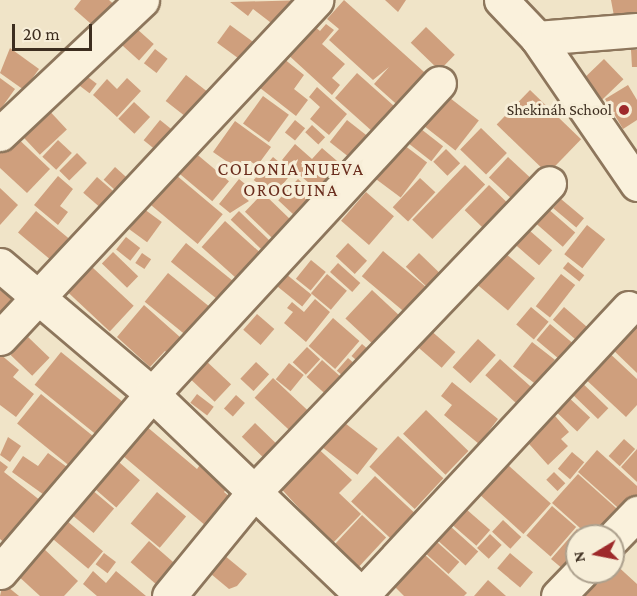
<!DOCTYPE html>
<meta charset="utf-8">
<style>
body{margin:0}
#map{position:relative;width:637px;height:596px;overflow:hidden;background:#f0e4c8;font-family:"Crimson Pro",serif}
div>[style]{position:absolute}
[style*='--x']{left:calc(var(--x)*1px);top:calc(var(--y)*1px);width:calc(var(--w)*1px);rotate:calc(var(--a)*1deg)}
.building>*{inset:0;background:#cf9f7d;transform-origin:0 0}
.roads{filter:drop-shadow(2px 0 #8d765c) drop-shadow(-2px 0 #8d765c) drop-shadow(0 2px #8d765c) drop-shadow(0 -2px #8d765c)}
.minor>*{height:33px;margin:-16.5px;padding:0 16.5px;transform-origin:16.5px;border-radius:16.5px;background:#faf1dc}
.dots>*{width:16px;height:16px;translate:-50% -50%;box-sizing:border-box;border:3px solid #f7eed8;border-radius:50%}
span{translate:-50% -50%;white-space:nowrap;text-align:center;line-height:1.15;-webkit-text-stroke:6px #f7eed8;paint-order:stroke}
.poi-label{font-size:16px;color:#3d2e20}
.right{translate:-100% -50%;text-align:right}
.neighbourhood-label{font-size:18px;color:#6b2e1e;letter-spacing:1.5px}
.north{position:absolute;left:565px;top:524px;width:60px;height:60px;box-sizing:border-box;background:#f7eed8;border:2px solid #ada18e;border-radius:50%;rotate:260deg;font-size:16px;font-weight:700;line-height:24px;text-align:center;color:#3d2e20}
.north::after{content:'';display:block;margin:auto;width:21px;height:27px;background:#9e2a2b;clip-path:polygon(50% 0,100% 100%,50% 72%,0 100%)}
.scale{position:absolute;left:12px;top:24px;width:80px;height:27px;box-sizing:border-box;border:3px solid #3d2e20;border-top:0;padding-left:8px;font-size:18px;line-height:21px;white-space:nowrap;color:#3d2e20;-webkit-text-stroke:4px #f7eed8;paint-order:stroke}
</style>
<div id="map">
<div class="building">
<div style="clip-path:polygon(81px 0,109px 0,117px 7px,98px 30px,74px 9px)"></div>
<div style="clip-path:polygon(308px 0,283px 32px,253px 9px,248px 16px,230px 2px)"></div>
<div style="clip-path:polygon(344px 0,433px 80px,403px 110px,374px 84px,389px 67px,373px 80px,329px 40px,339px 29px,327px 19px)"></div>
<div style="clip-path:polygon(385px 0,406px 0,398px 12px)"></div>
<div style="clip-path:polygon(611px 0,637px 0,637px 23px,616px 27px)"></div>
<div style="left:127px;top:20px;width:36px;height:22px;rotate:42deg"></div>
<div style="clip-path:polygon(309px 22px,320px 31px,326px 24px,334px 30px,322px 44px,345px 64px,332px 78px,340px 85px,332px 95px,284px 51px)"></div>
<div style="left:230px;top:25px;width:41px;height:22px;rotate:36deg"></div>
<div style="left:426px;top:27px;width:40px;height:22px;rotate:44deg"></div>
<div style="clip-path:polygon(10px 48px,39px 69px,24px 90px,0 73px)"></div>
<div style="left:155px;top:49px;width:16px;height:18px;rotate:38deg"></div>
<div style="clip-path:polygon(631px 50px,637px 50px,637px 67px,632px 67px)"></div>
<div style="clip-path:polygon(278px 54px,304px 75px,294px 89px,308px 100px,296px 116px,255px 84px)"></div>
<div style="left:604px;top:59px;width:28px;height:30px;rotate:46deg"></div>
<div style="left:80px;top:71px;width:21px;height:12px;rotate:37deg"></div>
<div style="clip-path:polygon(357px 73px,403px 114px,373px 132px,335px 98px)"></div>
<div style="left:186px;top:75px;width:37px;height:33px;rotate:38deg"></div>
<div style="clip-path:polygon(0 78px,15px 89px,0 110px)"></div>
<div style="clip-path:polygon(127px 78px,141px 91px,117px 117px,93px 95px,107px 79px,117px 89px)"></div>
<div style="clip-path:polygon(628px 85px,637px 100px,637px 120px,623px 129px,605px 99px)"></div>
<div style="clip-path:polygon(317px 87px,347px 114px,329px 135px,310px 119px,320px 107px,309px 97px)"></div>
<div style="left:530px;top:90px;width:71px;height:48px;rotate:44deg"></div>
<div style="left:441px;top:91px;width:48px;height:38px;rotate:38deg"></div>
<div style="left:263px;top:96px;width:32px;height:34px;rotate:36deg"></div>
<div style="left:134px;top:102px;width:22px;height:23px;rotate:43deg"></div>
<div style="left:43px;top:104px;width:35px;height:37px;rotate:47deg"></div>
<div style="left:160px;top:120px;width:28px;height:26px;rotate:39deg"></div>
<div style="left:295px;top:120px;width:13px;height:16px;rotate:39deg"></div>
<div style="left:347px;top:120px;width:36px;height:28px;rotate:38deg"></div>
<div style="clip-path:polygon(235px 121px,271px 147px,257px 166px,250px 161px,242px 172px,213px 152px)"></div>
<div style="left:312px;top:125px;width:18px;height:10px;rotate:43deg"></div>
<div style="left:481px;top:128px;width:36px;height:30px;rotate:44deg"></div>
<div style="left:421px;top:129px;width:28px;height:19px;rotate:38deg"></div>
<div style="clip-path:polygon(11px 132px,50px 169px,27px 193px,0 168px,0 144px)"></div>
<div style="left:58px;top:140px;width:19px;height:23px;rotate:43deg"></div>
<div style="left:400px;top:142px;width:34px;height:44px;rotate:37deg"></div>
<div style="clip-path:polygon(295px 144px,312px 159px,322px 148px,351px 173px,329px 200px,282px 160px)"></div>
<div style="left:446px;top:149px;width:20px;height:18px;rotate:45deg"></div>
<div style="left:193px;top:151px;width:47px;height:26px;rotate:40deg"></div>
<div style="left:77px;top:153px;width:14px;height:25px;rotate:45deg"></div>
<div style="left:273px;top:157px;width:25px;height:30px;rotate:40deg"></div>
<div style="left:508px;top:157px;width:35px;height:28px;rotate:43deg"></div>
<div style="left:465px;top:165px;width:28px;height:76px;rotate:44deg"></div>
<div style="left:115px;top:167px;width:31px;height:17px;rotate:42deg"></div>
<div style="left:176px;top:175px;width:61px;height:39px;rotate:40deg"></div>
<div style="clip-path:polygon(58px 176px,73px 189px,60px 206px,68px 212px,58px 225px,34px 205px)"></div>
<div style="left:97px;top:177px;width:29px;height:21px;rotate:41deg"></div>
<div style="left:420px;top:178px;width:21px;height:40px;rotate:43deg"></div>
<div style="clip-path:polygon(239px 179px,250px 188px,243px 196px,249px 201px,230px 213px,219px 204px)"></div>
<div style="left:298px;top:179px;width:34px;height:29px;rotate:43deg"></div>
<div style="left:489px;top:185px;width:32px;height:35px;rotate:44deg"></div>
<div style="clip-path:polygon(0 188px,18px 205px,0 225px)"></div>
<div style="left:366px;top:192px;width:37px;height:38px;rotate:41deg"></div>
<div style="left:263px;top:193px;width:50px;height:26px;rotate:44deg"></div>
<div style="left:561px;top:199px;width:30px;height:12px;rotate:40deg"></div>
<div style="left:539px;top:201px;width:48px;height:19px;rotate:41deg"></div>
<div style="left:144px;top:209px;width:22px;height:25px;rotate:36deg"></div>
<div style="left:36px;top:211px;width:53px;height:28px;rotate:40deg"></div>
<div style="left:239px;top:211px;width:55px;height:12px;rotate:44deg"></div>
<div style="left:225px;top:221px;width:59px;height:35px;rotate:42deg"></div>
<div style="left:522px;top:224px;width:40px;height:20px;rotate:41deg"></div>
<div style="left:587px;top:225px;width:23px;height:37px;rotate:38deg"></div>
<div style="left:126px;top:237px;width:18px;height:16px;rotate:38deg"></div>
<div style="left:186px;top:243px;width:72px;height:24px;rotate:39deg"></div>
<div style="left:348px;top:243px;width:26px;height:18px;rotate:43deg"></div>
<div style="left:499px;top:248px;width:47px;height:42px;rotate:40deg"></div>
<div style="left:383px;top:251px;width:67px;height:33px;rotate:40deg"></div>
<div style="left:113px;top:252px;width:35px;height:16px;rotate:44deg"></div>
<div style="left:142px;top:253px;width:11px;height:12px;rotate:34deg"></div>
<div style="left:419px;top:253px;width:33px;height:19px;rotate:44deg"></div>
<div style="left:311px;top:260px;width:19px;height:24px;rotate:39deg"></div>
<div style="left:568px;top:262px;width:21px;height:8px;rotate:39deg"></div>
<div style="left:338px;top:263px;width:30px;height:12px;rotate:42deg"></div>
<div style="left:92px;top:267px;width:57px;height:35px;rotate:43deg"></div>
<div style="left:168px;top:273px;width:63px;height:37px;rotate:39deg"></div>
<div style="left:286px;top:274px;width:33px;height:15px;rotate:39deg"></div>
<div style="left:327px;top:274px;width:26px;height:25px;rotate:40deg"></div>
<div style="left:561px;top:274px;width:18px;height:41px;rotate:38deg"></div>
<div style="clip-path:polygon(0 290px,16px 302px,0 322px)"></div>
<div style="left:372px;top:290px;width:47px;height:39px;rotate:43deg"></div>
<div style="clip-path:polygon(315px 299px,330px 312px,306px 342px,284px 323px,293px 312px,287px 308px,292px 302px,304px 312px)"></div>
<div style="clip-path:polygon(144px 305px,190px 346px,176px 361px,165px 351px,150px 367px,117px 337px)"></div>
<div style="left:531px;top:307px;width:23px;height:23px;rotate:40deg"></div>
<div style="left:564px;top:307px;width:37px;height:17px;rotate:41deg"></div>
<div style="left:257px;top:314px;width:23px;height:21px;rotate:41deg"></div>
<div style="left:333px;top:318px;width:35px;height:37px;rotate:41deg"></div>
<div style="clip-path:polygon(633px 321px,637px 325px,637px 373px,609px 346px)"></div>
<div style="left:550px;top:324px;width:38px;height:21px;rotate:40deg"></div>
<div style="left:429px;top:329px;width:35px;height:21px;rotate:41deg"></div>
<div style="left:28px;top:337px;width:30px;height:25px;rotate:44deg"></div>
<div style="left:478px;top:339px;width:24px;height:38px;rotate:42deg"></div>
<div style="left:532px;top:342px;width:29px;height:31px;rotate:38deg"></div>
<div style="left:362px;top:344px;width:21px;height:16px;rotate:41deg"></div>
<div style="left:307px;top:347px;width:18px;height:21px;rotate:43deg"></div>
<div style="clip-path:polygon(605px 349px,637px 379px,637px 405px,626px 417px,581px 375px)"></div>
<div style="left:61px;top:352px;width:82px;height:42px;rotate:39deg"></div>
<div style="clip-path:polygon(0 354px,19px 370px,13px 377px,34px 394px,16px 417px,0 405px)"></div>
<div style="left:348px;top:358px;width:21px;height:17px;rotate:41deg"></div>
<div style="left:204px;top:359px;width:37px;height:24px;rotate:43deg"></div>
<div style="left:500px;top:359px;width:48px;height:22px;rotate:42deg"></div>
<div style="left:322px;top:360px;width:36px;height:23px;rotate:42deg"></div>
<div style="left:256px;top:362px;width:18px;height:23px;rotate:43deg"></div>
<div style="left:289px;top:363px;width:19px;height:21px;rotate:39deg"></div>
<div style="left:576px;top:377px;width:45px;height:15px;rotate:44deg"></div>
<div style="left:273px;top:378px;width:52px;height:27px;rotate:43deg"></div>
<div style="clip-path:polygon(452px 382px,498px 419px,479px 444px,444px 415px,452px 405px,441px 396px)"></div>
<div style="left:41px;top:394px;width:68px;height:38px;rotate:39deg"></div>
<div style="left:197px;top:394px;width:21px;height:11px;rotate:37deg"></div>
<div style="left:236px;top:395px;width:12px;height:18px;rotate:42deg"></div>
<div style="left:566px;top:395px;width:33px;height:19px;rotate:43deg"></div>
<div style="clip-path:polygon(549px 409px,569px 432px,561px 439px,568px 446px,548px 465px,521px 435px)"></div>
<div style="left:426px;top:410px;width:59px;height:33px;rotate:44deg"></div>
<div style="left:336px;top:416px;width:53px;height:33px;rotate:38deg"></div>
<div style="left:255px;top:423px;width:32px;height:19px;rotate:44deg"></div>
<div style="clip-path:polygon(146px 426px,197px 469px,205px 458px,232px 481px,224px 492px,230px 497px,206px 526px,122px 455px)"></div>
<div style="left:398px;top:436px;width:62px;height:42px;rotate:43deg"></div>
<div style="clip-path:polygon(8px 437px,21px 446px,10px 462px,0 455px)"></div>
<div style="left:624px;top:439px;width:15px;height:23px;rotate:42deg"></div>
<div style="clip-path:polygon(312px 443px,352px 480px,339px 493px,361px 514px,332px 544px,275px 482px)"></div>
<div style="clip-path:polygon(637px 449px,637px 482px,621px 467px)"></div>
<div style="clip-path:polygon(597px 450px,637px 486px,637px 502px,626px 515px,578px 472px)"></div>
<div style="left:572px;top:452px;width:16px;height:22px;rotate:40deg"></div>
<div style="clip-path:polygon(48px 453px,67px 467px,47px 497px,12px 472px,23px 456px,38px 466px)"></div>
<div style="left:112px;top:456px;width:37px;height:36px;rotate:41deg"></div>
<div style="clip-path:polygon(0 461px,8px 467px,4px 472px,41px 501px,7px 545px,0 539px)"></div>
<div style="left:507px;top:464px;width:59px;height:41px;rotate:42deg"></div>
<div style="left:554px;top:472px;width:16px;height:11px;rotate:45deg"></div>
<div style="clip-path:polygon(578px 474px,625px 516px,607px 536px,589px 536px,552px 503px)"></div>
<div style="left:375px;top:476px;width:57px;height:35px;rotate:43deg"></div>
<div style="left:85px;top:484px;width:38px;height:32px;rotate:40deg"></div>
<div style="left:157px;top:492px;width:38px;height:41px;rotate:40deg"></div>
<div style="left:552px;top:506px;width:32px;height:39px;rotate:41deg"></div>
<div style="left:466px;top:509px;width:32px;height:21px;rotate:41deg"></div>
<div style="left:54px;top:510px;width:64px;height:23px;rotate:40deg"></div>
<div style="left:362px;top:515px;width:33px;height:45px;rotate:43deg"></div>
<div style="left:503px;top:520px;width:25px;height:16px;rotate:43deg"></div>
<div style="left:450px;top:526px;width:38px;height:19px;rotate:42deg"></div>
<div style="clip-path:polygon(577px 529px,584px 536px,577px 536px,577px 567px,570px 575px,551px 559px)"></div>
<div style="left:490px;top:534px;width:16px;height:19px;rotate:43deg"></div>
<div style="left:149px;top:541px;width:38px;height:28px;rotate:41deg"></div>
<div style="left:437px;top:542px;width:30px;height:16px;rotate:42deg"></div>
<div style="clip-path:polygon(213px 546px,247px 574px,237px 586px,229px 589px,199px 564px)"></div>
<div style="clip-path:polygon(42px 547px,78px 581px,64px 596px,40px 596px,16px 574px)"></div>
<div style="left:104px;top:553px;width:15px;height:14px;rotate:37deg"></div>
<div style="left:510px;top:553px;width:30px;height:20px;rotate:40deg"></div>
<div style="clip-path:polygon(424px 554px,467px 593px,464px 596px,404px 596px,395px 587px)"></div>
<div style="clip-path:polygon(613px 562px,637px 584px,637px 596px,569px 596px,583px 572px,613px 572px)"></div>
<div style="clip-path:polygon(93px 571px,106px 583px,116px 571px,146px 596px,97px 596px,83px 584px)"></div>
<div style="clip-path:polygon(488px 580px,506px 596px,474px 596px)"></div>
<div style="clip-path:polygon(3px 583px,19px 596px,0 596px)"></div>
</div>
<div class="roads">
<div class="minor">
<div style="--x:501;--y:0;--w:52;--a:46.5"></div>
<div style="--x:537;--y:38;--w:177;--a:55.6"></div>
<div style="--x:537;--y:38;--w:100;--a:-4.6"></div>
<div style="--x:0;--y:134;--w:195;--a:-43.3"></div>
<div style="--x:0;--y:265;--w:199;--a:40.3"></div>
<div style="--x:152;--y:394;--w:292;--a:43.8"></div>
<div style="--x:0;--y:338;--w:463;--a:-46.9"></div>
<div style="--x:613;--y:538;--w:35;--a:-46"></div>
<div style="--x:0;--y:572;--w:234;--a:-49.5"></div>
<div style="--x:152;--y:394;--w:423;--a:-47.3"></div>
<div style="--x:169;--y:596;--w:134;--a:-50.7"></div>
<div style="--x:254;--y:492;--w:427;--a:-46.3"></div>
<div style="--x:361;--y:596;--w:393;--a:-47.1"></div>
<div style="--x:558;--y:596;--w:33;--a:-46"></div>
</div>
</div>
<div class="dots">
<div style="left:624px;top:110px;background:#9e2a2b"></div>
</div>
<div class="poi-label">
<span class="right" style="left:612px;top:110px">Shekináh School</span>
</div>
<div class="neighbourhood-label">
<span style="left:291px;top:180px">COLONIA NUEVA<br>OROCUINA</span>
</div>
<div class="north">N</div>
<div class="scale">20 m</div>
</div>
